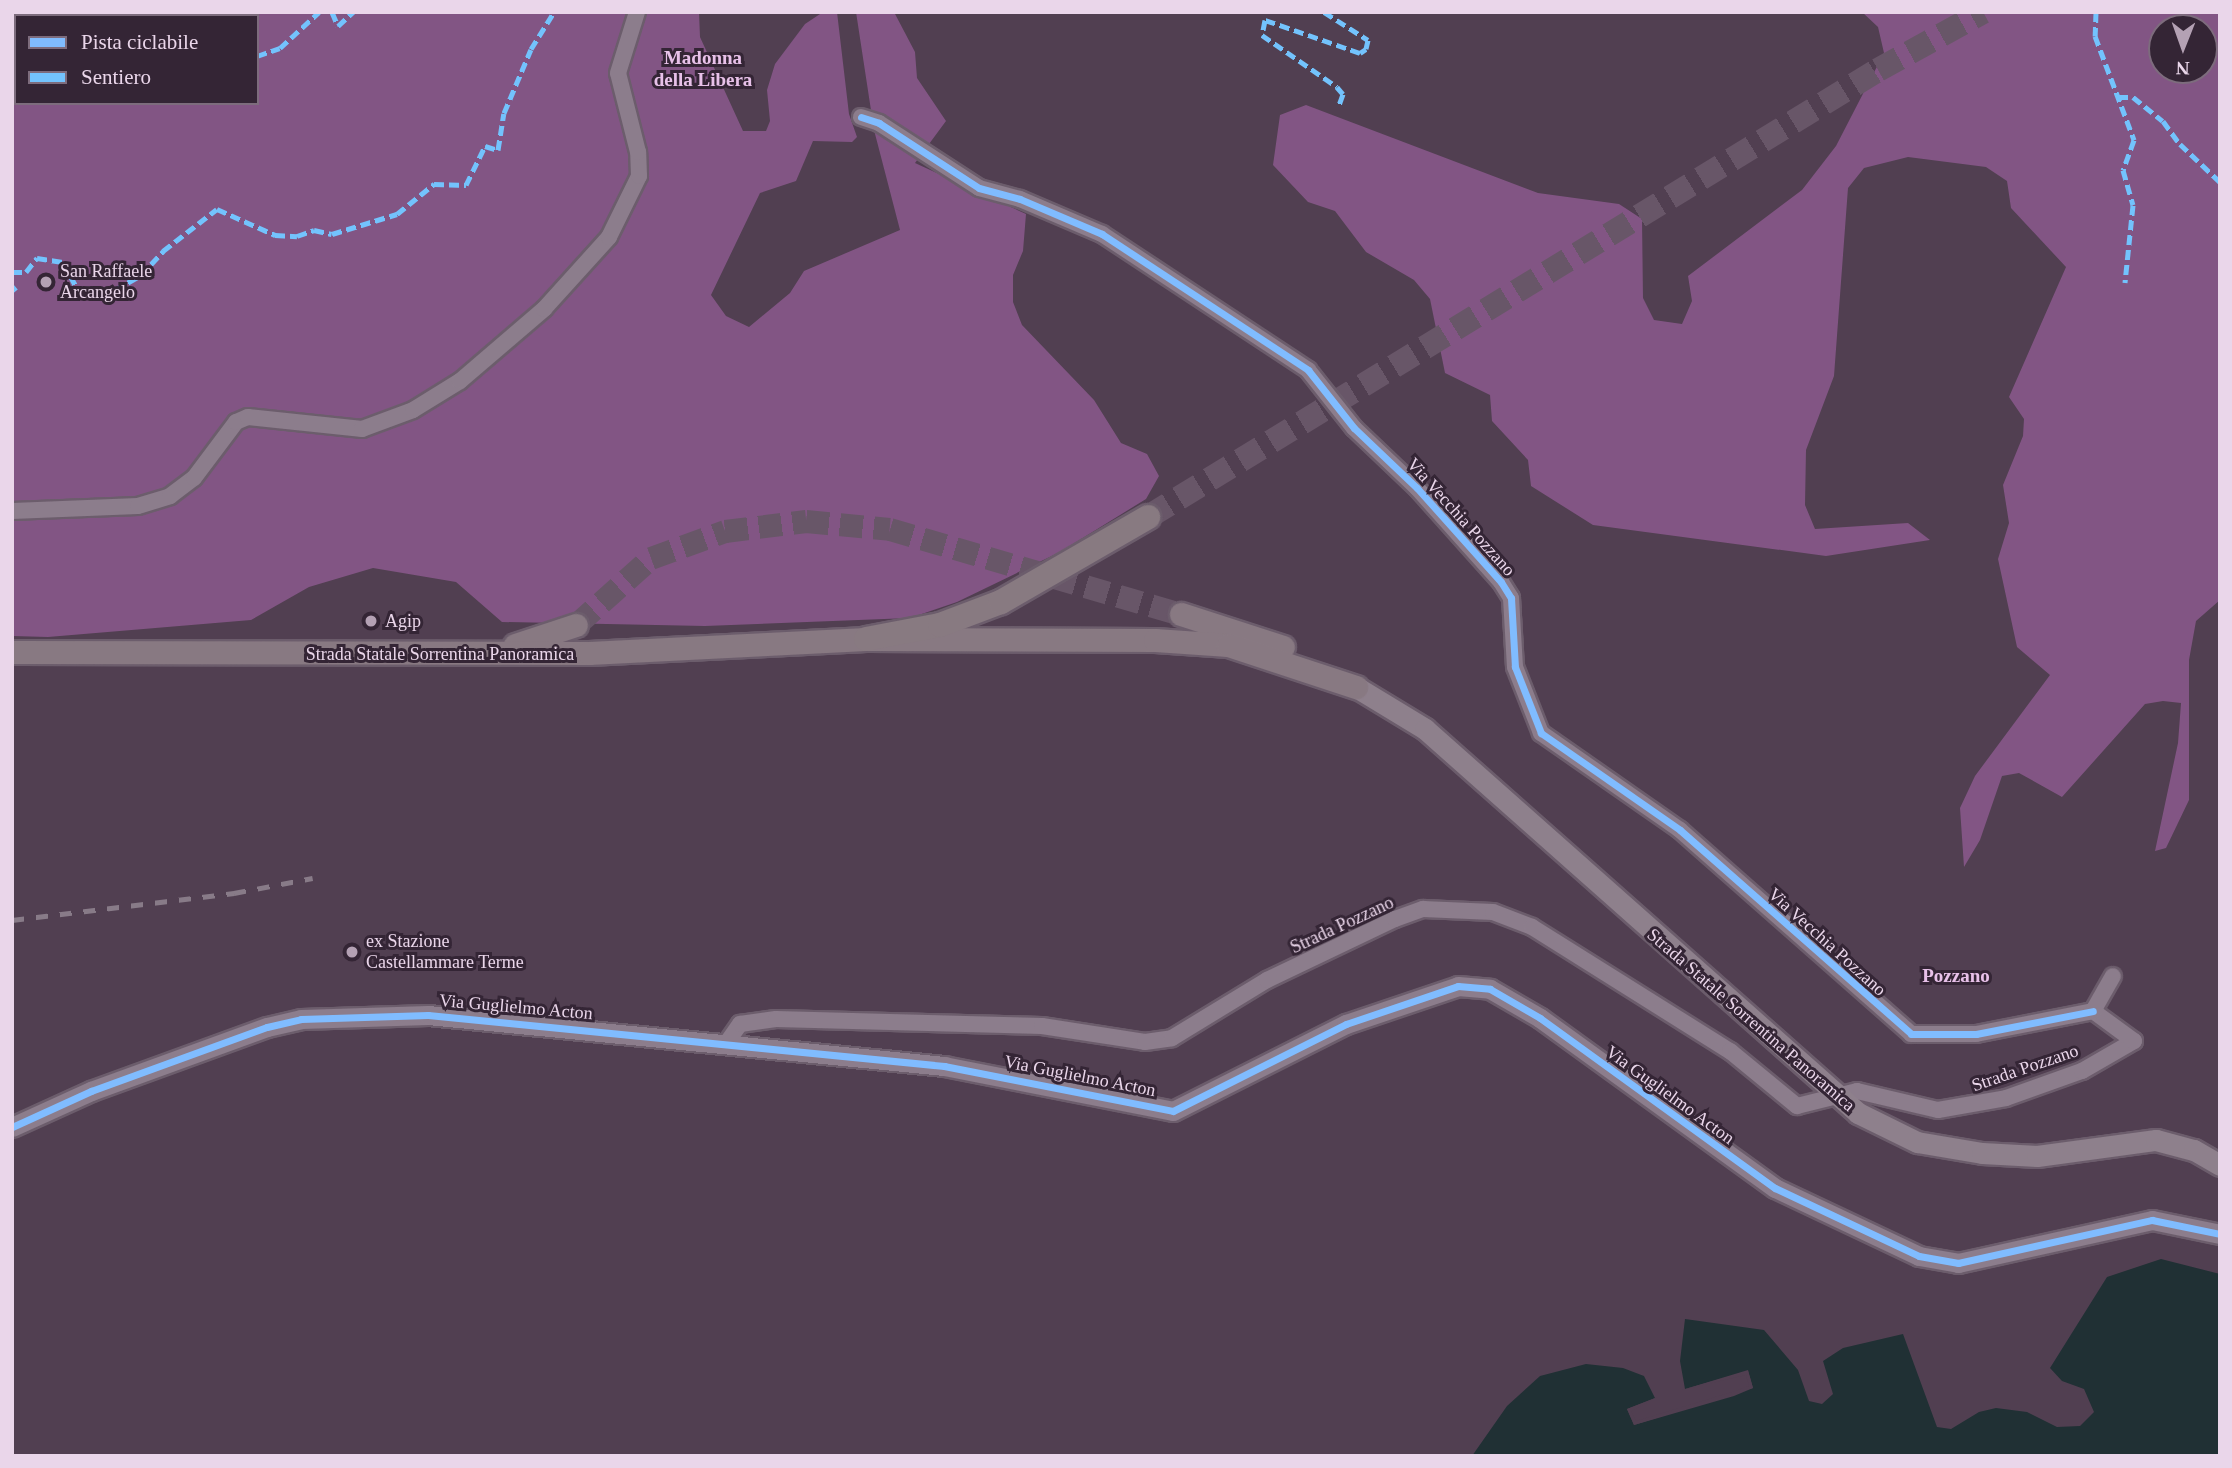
<!DOCTYPE html>
<style>
body{margin:0}
#map{position:relative;width:2232px;height:1468px;overflow:hidden;background:#513f51;font-family:Georgia,serif}
div>[style]{position:absolute}
[style*='--x']{left:calc(var(--x)*1px);top:calc(var(--y)*1px);width:calc(var(--w)*1px);rotate:calc(var(--a)*1deg)}
.green>*{inset:0;background:#825584}
.water>*{inset:0;background:#203034}
.pier>*{inset:0;background:#513f51}
.primary-tunnel>*{height:23px;margin-top:-11.5px;transform-origin:0;background:repeating-linear-gradient(90deg,#685668 0 23px,transparent 0 34px)}
.trunk-tunnel>*{height:24px;margin-top:-12px;transform-origin:0;background:repeating-linear-gradient(90deg,#685668 0 24px,transparent 0 36px)}
.roads{filter:drop-shadow(2px 0 #6c5d6c) drop-shadow(-2px 0 #6c5d6c) drop-shadow(0 2px #6c5d6c) drop-shadow(0 -2px #6c5d6c)}
.minor>*{height:16px;margin:-8px;padding:0 8px;transform-origin:8px;border-radius:8px;background:#8c7d8c}
.tertiary>*{height:19px;margin:-9.5px;padding:0 9.5px;transform-origin:9.5px;border-radius:9.5px;background:#8c7d8c}
.secondary>*{height:21px;margin:-10.5px;padding:0 10.5px;transform-origin:10.5px;border-radius:10.5px;background:#8e808c}
.primary>*{height:23px;margin:-11.5px;padding:0 11.5px;transform-origin:11.5px;border-radius:11.5px;background:#887982}
.trunk>*{height:24px;margin:-12px;padding:0 12px;transform-origin:12px;border-radius:12px;background:#887a81}
.rail>*{height:5px;margin-top:-2.5px;transform-origin:0;background:repeating-linear-gradient(90deg,#887b88 0 12px,transparent 0 24px)}
.quiet>*{height:5px;margin-top:-2.5px;transform-origin:0;background:repeating-linear-gradient(90deg,#73c3fd 0 10px,transparent 0 15px)}
.cycleway>*{height:7px;margin:-3.5px;padding:0 3.5px;transform-origin:3.5px;border-radius:3.5px;background:#80bcff}
.dots>*{width:19px;height:19px;translate:-50% -50%;box-sizing:border-box;border:4px solid #342535;border-radius:50%}
span{translate:-50% -50%;white-space:nowrap;text-align:center;line-height:1.15;-webkit-text-stroke:6px #342535;paint-order:stroke}
.poi-label{font-size:18px;color:#ead6ea}
.left{translate:0 -50%;text-align:left}
.street-label{font-size:18px;color:#ead6ea}
.neighbourhood-label{font-size:19px;color:#e8c1e9;font-weight:700}
.frame{position:absolute;inset:0;border:14px solid #ead6ea;pointer-events:none}
.legend{position:absolute;left:14px;top:14px;width:245px;height:91px;box-sizing:border-box;background:#342535;border:2px solid #7d6c7d;margin:0;padding:9px 12px;list-style:none;font-size:21px;color:#ead6ea}
.legend li{display:flex;align-items:center;gap:14px;height:35px}
.legend b{width:35px;border:2px solid #7d6c7d}
.north{position:absolute;left:2148px;top:14px;width:70px;height:70px;box-sizing:border-box;background:#342535;border:2px solid #7d6c7d;border-radius:50%;rotate:181deg;font-size:19px;font-weight:700;line-height:28px;text-align:center;color:#ead6ea}
.north::after{content:'';display:block;margin:auto;width:24px;height:32px;background:#b4a1b4;clip-path:polygon(50% 0,100% 100%,50% 72%,0 100%)}
</style>
<div id="map">
<div class="green">
<div style="clip-path:polygon(evenodd,12px 12px,699px 12px,700px 37px,743px 131px,766px 131px,770px 121px,767px 90px,775px 64px,805px 24px,823px 12px,837px 12px,849px 114px,857px 137px,852px 142px,813px 141px,796px 181px,760px 193px,711px 295px,726px 316px,749px 327px,790px 293px,804px 271px,900px 230px,874px 130px,856px 12px,894px 12px,915px 52px,917px 78px,946px 121px,915px 163px,1026px 214px,1023px 251px,1013px 275px,1013px 302px,1022px 325px,1094px 400px,1121px 443px,1147px 454px,1159px 476px,1146px 499px,1060px 552px,957px 602px,910px 618px,705px 626px,502px 622px,456px 582px,373px 568px,309px 587px,251px 620px,48px 637px,12px 636px,12px 12px,16px 16px,257px 16px,257px 103px,16px 103px,16px 16px)"></div>
<div style="clip-path:polygon(evenodd,1862px 12px,2220px 12px,2220px 600px,2196px 621px,2189px 660px,2189px 800px,2166px 848px,2155px 851px,2178px 743px,2181px 703px,2163px 701px,2145px 704px,2062px 797px,2019px 773px,2002px 776px,1980px 840px,1964px 867px,1960px 808px,1975px 776px,2050px 675px,2017px 647px,1998px 559px,2009px 523px,2003px 485px,2023px 436px,2024px 419px,2009px 397px,2066px 267px,2011px 208px,2007px 181px,1986px 167px,1908px 157px,1864px 168px,1848px 188px,1834px 376px,1806px 450px,1805px 505px,1815px 529px,1908px 523px,1930px 540px,1826px 556px,1593px 525px,1531px 486px,1528px 460px,1492px 421px,1490px 395px,1445px 373px,1430px 299px,1414px 280px,1366px 252px,1335px 211px,1308px 202px,1273px 165px,1280px 115px,1306px 105px,1538px 193px,1619px 204px,1642px 219px,1643px 298px,1654px 320px,1682px 324px,1692px 301px,1688px 276px,1802px 190px,1836px 146px,1884px 53px,1878px 27px,1862px 12px,2162px 28px,2204px 28px,2204px 70px,2162px 70px,2162px 28px)"></div>
</div>
<div class="water">
<div style="clip-path:polygon(2161px 1259px,2220px 1274px,2220px 1456px,1472px 1456px,1507px 1406px,1540px 1376px,1586px 1364px,1623px 1368px,1644px 1376px,1655px 1398px,1627px 1409px,1634px 1425px,1753px 1388px,1748px 1371px,1685px 1389px,1680px 1361px,1685px 1319px,1764px 1330px,1798px 1370px,1809px 1401px,1822px 1404px,1833px 1394px,1823px 1361px,1843px 1348px,1903px 1334px,1937px 1427px,1951px 1429px,1979px 1412px,1996px 1408px,2027px 1412px,2057px 1427px,2080px 1426px,2094px 1412px,2084px 1389px,2062px 1381px,2050px 1368px,2107px 1277px)"></div>
</div>
<div class="pier">
<div style="clip-path:polygon(1748px 1370px,1753px 1388px,1734px 1396px,1634px 1425px,1627px 1409px,1658px 1397px,1631px 1411px,1636px 1421px,1732px 1392px,1749px 1386px,1746px 1375px,1682px 1390px)"></div>
</div>
<div class="primary-tunnel">
<div style="--x:576;--y:625;--w:101;--a:-41.8"></div>
<div style="--x:651;--y:558;--w:79;--a:-20"></div>
<div style="--x:725;--y:531;--w:82;--a:-7"></div>
<div style="--x:806;--y:521;--w:84;--a:5.4"></div>
<div style="--x:890;--y:529;--w:303;--a:16.3"></div>
</div>
<div class="trunk-tunnel">
<div style="--x:1148;--y:517;--w:856;--a:-31.48"></div>
<div style="--x:1878;--y:70;--w:120;--a:-28.9"></div>
</div>
<div class="roads">
<div class="minor">
<div style="--x:861;--y:117;--w:19;--a:18"></div>
<div style="--x:879;--y:123;--w:119;--a:33"></div>
<div style="--x:979;--y:188;--w:42;--a:15"></div>
<div style="--x:1020;--y:199;--w:89;--a:23.1"></div>
<div style="--x:1102;--y:234;--w:247;--a:33.4"></div>
<div style="--x:1308;--y:370;--w:74;--a:51.6"></div>
<div style="--x:1354;--y:428;--w:87;--a:43.6"></div>
<div style="--x:1417;--y:488;--w:126;--a:48.2"></div>
<div style="--x:1501;--y:582;--w:19;--a:58"></div>
<div style="--x:1511;--y:598;--w:69;--a:86.7"></div>
<div style="--x:1515;--y:667;--w:71;--a:68.5"></div>
<div style="--x:1541;--y:733;--w:169;--a:34.9"></div>
<div style="--x:1680;--y:830;--w:308;--a:41.4"></div>
<div style="--x:1911;--y:1034;--w:65;--a:0"></div>
<div style="--x:1976;--y:1034;--w:119;--a:-11.1"></div>
<div style="--x:12;--y:511;--w:126;--a:-2.3"></div>
<div style="--x:138;--y:506;--w:34;--a:-17"></div>
<div style="--x:170;--y:496;--w:30;--a:-37"></div>
<div style="--x:194;--y:478;--w:70;--a:-53.1"></div>
<div style="--x:236;--y:422;--w:13;--a:-23"></div>
<div style="--x:248;--y:417;--w:115;--a:6"></div>
<div style="--x:362;--y:429;--w:54;--a:-20.4"></div>
<div style="--x:413;--y:410;--w:55;--a:-31.7"></div>
<div style="--x:460;--y:381;--w:111;--a:-40.6"></div>
<div style="--x:544;--y:309;--w:97;--a:-47.9"></div>
<div style="--x:609;--y:237;--w:68;--a:-63.8"></div>
<div style="--x:639;--y:176;--w:24;--a:-92"></div>
<div style="--x:638;--y:152;--w:81;--a:-104.2"></div>
<div style="--x:618;--y:73;--w:64;--a:-72.7"></div>
<div style="--x:728;--y:1041;--w:21;--a:-55"></div>
<div style="--x:740;--y:1024;--w:36;--a:-8"></div>
<div style="--x:776;--y:1019;--w:266;--a:1.5"></div>
<div style="--x:1042;--y:1026;--w:104;--a:8.8"></div>
<div style="--x:1145;--y:1042;--w:27;--a:-8"></div>
<div style="--x:1172;--y:1038;--w:111;--a:-31.4"></div>
<div style="--x:1267;--y:980;--w:142;--a:-25.5"></div>
<div style="--x:1395;--y:919;--w:30;--a:-20"></div>
<div style="--x:1423;--y:909;--w:70;--a:2.5"></div>
<div style="--x:1493;--y:912;--w:42;--a:21"></div>
<div style="--x:1532;--y:927;--w:234;--a:32.1"></div>
<div style="--x:1730;--y:1051;--w:87;--a:39.4"></div>
<div style="--x:1797;--y:1106;--w:62;--a:-14"></div>
<div style="--x:1857;--y:1091;--w:83;--a:13.2"></div>
<div style="--x:1938;--y:1110;--w:69;--a:-10"></div>
<div style="--x:2006;--y:1098;--w:81;--a:-19.6"></div>
<div style="--x:2082;--y:1071;--w:60;--a:-30"></div>
<div style="--x:2134;--y:1041;--w:51;--a:-143.8"></div>
<div style="--x:2093;--y:1011;--w:40;--a:-60.3"></div>
</div>
<div class="tertiary">
<div style="--x:12;--y:1127;--w:87;--a:-24.5"></div>
<div style="--x:91;--y:1091;--w:187;--a:-20"></div>
<div style="--x:267;--y:1027;--w:35;--a:-13"></div>
<div style="--x:301;--y:1019;--w:127;--a:-1.8"></div>
<div style="--x:428;--y:1015;--w:519;--a:5.64"></div>
<div style="--x:944;--y:1066;--w:233;--a:11.1"></div>
<div style="--x:1173;--y:1111;--w:194;--a:-26.7"></div>
<div style="--x:1346;--y:1024;--w:118;--a:-18.7"></div>
<div style="--x:1458;--y:986;--w:32;--a:5"></div>
<div style="--x:1490;--y:989;--w:58;--a:30.1"></div>
<div style="--x:1540;--y:1018;--w:290;--a:35.9"></div>
<div style="--x:1775;--y:1188;--w:159;--a:25.3"></div>
<div style="--x:1919;--y:1256;--w:40;--a:10"></div>
<div style="--x:1958;--y:1263;--w:199;--a:-12.5"></div>
<div style="--x:2152;--y:1220;--w:69;--a:11.6"></div>
</div>
<div class="secondary">
<div style="--x:1356;--y:687;--w:81;--a:31.3"></div>
<div style="--x:1425;--y:729;--w:579;--a:41.57"></div>
<div style="--x:1858;--y:1113;--w:66;--a:26.2"></div>
<div style="--x:1917;--y:1142;--w:66;--a:9.6"></div>
<div style="--x:1982;--y:1153;--w:55;--a:3.1"></div>
<div style="--x:2037;--y:1156;--w:120;--a:-7.7"></div>
<div style="--x:2156;--y:1140;--w:39;--a:15"></div>
<div style="--x:2194;--y:1150;--w:30;--a:30"></div>
</div>
<div class="primary">
<div style="--x:1181;--y:614;--w:107;--a:17.9"></div>
<div style="--x:515;--y:645;--w:64;--a:-18.2"></div>
<div style="--x:12;--y:652;--w:577;--a:0.1"></div>
<div style="--x:589;--y:653;--w:277;--a:-2.9"></div>
<div style="--x:866;--y:639;--w:289;--a:0.2"></div>
<div style="--x:1155;--y:640;--w:73;--a:3.9"></div>
<div style="--x:1228;--y:645;--w:135;--a:18.2"></div>
</div>
<div class="trunk">
<div style="--x:866;--y:639;--w:75;--a:-10.7"></div>
<div style="--x:940;--y:625;--w:65;--a:-20.7"></div>
<div style="--x:1001;--y:602;--w:170;--a:-30"></div>
</div>
</div>
<div class="rail">
<div style="--x:12;--y:920;--w:224;--a:-6.9"></div>
<div style="--x:234;--y:893;--w:80;--a:-10.8"></div>
</div>
<div class="quiet">
<div style="--x:27;--y:12;--w:6;--a:39"></div>
<div style="--x:332;--y:12;--w:15;--a:67"></div>
<div style="--x:338;--y:26;--w:21;--a:-43"></div>
<div style="--x:1324;--y:12;--w:52;--a:32.5"></div>
<div style="--x:1368;--y:40;--w:9;--a:103"></div>
<div style="--x:1366;--y:49;--w:7;--a:146"></div>
<div style="--x:1360;--y:53;--w:101;--a:-160.8"></div>
<div style="--x:1265;--y:20;--w:15;--a:101"></div>
<div style="--x:1262;--y:35;--w:91;--a:34.7"></div>
<div style="--x:1337;--y:87;--w:9;--a:49"></div>
<div style="--x:1343;--y:94;--w:12;--a:110"></div>
<div style="--x:2096;--y:12;--w:24;--a:92"></div>
<div style="--x:2095;--y:36;--w:111;--a:69.4"></div>
<div style="--x:2134;--y:140;--w:32;--a:110"></div>
<div style="--x:2123;--y:170;--w:36;--a:74"></div>
<div style="--x:2133;--y:205;--w:78;--a:95.9"></div>
<div style="--x:246;--y:16;--w:4;--a:-63"></div>
<div style="--x:257;--y:56;--w:24;--a:-19"></div>
<div style="--x:280;--y:48;--w:53;--a:-42.7"></div>
<div style="--x:2118;--y:97;--w:15;--a:0"></div>
<div style="--x:2133;--y:97;--w:38;--a:39"></div>
<div style="--x:2163;--y:121;--w:29;--a:54"></div>
<div style="--x:2180;--y:144;--w:55;--a:43.5"></div>
<div style="--x:12;--y:272;--w:14;--a:0"></div>
<div style="--x:26;--y:272;--w:18;--a:-52"></div>
<div style="--x:37;--y:258;--w:26;--a:9"></div>
<div style="--x:63;--y:262;--w:36;--a:62"></div>
<div style="--x:80;--y:294;--w:35;--a:-7"></div>
<div style="--x:115;--y:290;--w:30;--a:-30"></div>
<div style="--x:141;--y:275;--w:33;--a:-47"></div>
<div style="--x:163;--y:251;--w:68;--a:-37.9"></div>
<div style="--x:217;--y:209;--w:64;--a:24.1"></div>
<div style="--x:275;--y:235;--w:22;--a:3"></div>
<div style="--x:297;--y:236;--w:18;--a:-19"></div>
<div style="--x:314;--y:230;--w:18;--a:13"></div>
<div style="--x:332;--y:234;--w:68;--a:-17.1"></div>
<div style="--x:397;--y:214;--w:48;--a:-39"></div>
<div style="--x:434;--y:184;--w:32;--a:2"></div>
<div style="--x:466;--y:185;--w:43;--a:-64"></div>
<div style="--x:485;--y:146;--w:14;--a:17"></div>
<div style="--x:498;--y:150;--w:37;--a:-81"></div>
<div style="--x:504;--y:113;--w:69;--a:-67.1"></div>
<div style="--x:531;--y:49;--w:44;--a:-58.1"></div>
<div style="--x:12;--y:286;--w:6;--a:51"></div>
</div>
<div class="cycleway">
<div style="--x:861;--y:117;--w:19;--a:18"></div>
<div style="--x:879;--y:123;--w:119;--a:33"></div>
<div style="--x:979;--y:188;--w:42;--a:15"></div>
<div style="--x:1020;--y:199;--w:89;--a:23.1"></div>
<div style="--x:1102;--y:234;--w:247;--a:33.4"></div>
<div style="--x:1308;--y:370;--w:74;--a:51.6"></div>
<div style="--x:1354;--y:428;--w:87;--a:43.6"></div>
<div style="--x:1417;--y:488;--w:126;--a:48.2"></div>
<div style="--x:1501;--y:582;--w:19;--a:58"></div>
<div style="--x:1511;--y:598;--w:69;--a:86.7"></div>
<div style="--x:1515;--y:667;--w:71;--a:68.5"></div>
<div style="--x:1541;--y:733;--w:169;--a:34.9"></div>
<div style="--x:1680;--y:830;--w:308;--a:41.4"></div>
<div style="--x:1911;--y:1034;--w:65;--a:0"></div>
<div style="--x:1976;--y:1034;--w:119;--a:-11.1"></div>
<div style="--x:12;--y:1127;--w:87;--a:-24.5"></div>
<div style="--x:91;--y:1091;--w:187;--a:-20"></div>
<div style="--x:267;--y:1027;--w:35;--a:-13"></div>
<div style="--x:301;--y:1019;--w:127;--a:-1.8"></div>
<div style="--x:428;--y:1015;--w:519;--a:5.64"></div>
<div style="--x:944;--y:1066;--w:233;--a:11.1"></div>
<div style="--x:1173;--y:1111;--w:194;--a:-26.7"></div>
<div style="--x:1346;--y:1024;--w:118;--a:-18.7"></div>
<div style="--x:1458;--y:986;--w:32;--a:5"></div>
<div style="--x:1490;--y:989;--w:58;--a:30.1"></div>
<div style="--x:1540;--y:1018;--w:290;--a:35.9"></div>
<div style="--x:1775;--y:1188;--w:159;--a:25.3"></div>
<div style="--x:1919;--y:1256;--w:40;--a:10"></div>
<div style="--x:1958;--y:1263;--w:199;--a:-12.5"></div>
<div style="--x:2152;--y:1220;--w:69;--a:11.6"></div>
</div>
<div class="dots">
<div style="left:46px;top:282px;background:#b4a1b4"></div>
<div style="left:371px;top:621px;background:#b4a1b4"></div>
<div style="left:352px;top:952px;background:#b4a1b4"></div>
</div>
<div class="poi-label">
<span class="left" style="left:60px;top:282px">San Raffaele<br>Arcangelo</span>
<span class="left" style="left:385px;top:621px">Agip</span>
<span class="left" style="left:366px;top:952px">ex Stazione<br>Castellammare Terme</span>
</div>
<div class="street-label">
<span style="left:1461px;top:517px;rotate:48deg">Via Vecchia Pozzano</span>
<span style="left:440px;top:654px">Strada Statale Sorrentina Panoramica</span>
<span style="left:1342px;top:925px;rotate:-25deg">Strada Pozzano</span>
<span style="left:1827px;top:942px;rotate:42deg">Via Vecchia Pozzano</span>
<span style="left:516px;top:1007px;rotate:5deg">Via Guglielmo Acton</span>
<span style="left:1751px;top:1020px;rotate:41deg">Strada Statale Sorrentina Panoramica</span>
<span style="left:2025px;top:1068px;rotate:-19deg">Strada Pozzano</span>
<span style="left:1080px;top:1076px;rotate:11deg">Via Guglielmo Acton</span>
<span style="left:1670px;top:1095px;rotate:36deg">Via Guglielmo Acton</span>
</div>
<div class="neighbourhood-label">
<span style="left:703px;top:69px">Madonna<br>della Libera</span>
<span style="left:1956px;top:976px">Pozzano</span>
</div>
<div class="frame"></div>
<ul class="legend">
<li><b style="height:9px;background:#80bcff"></b>Pista ciclabile</li>
<li><b style="height:9px;background:#73c3fd"></b>Sentiero</li>
</ul>
<div class="north">N</div>
</div>
